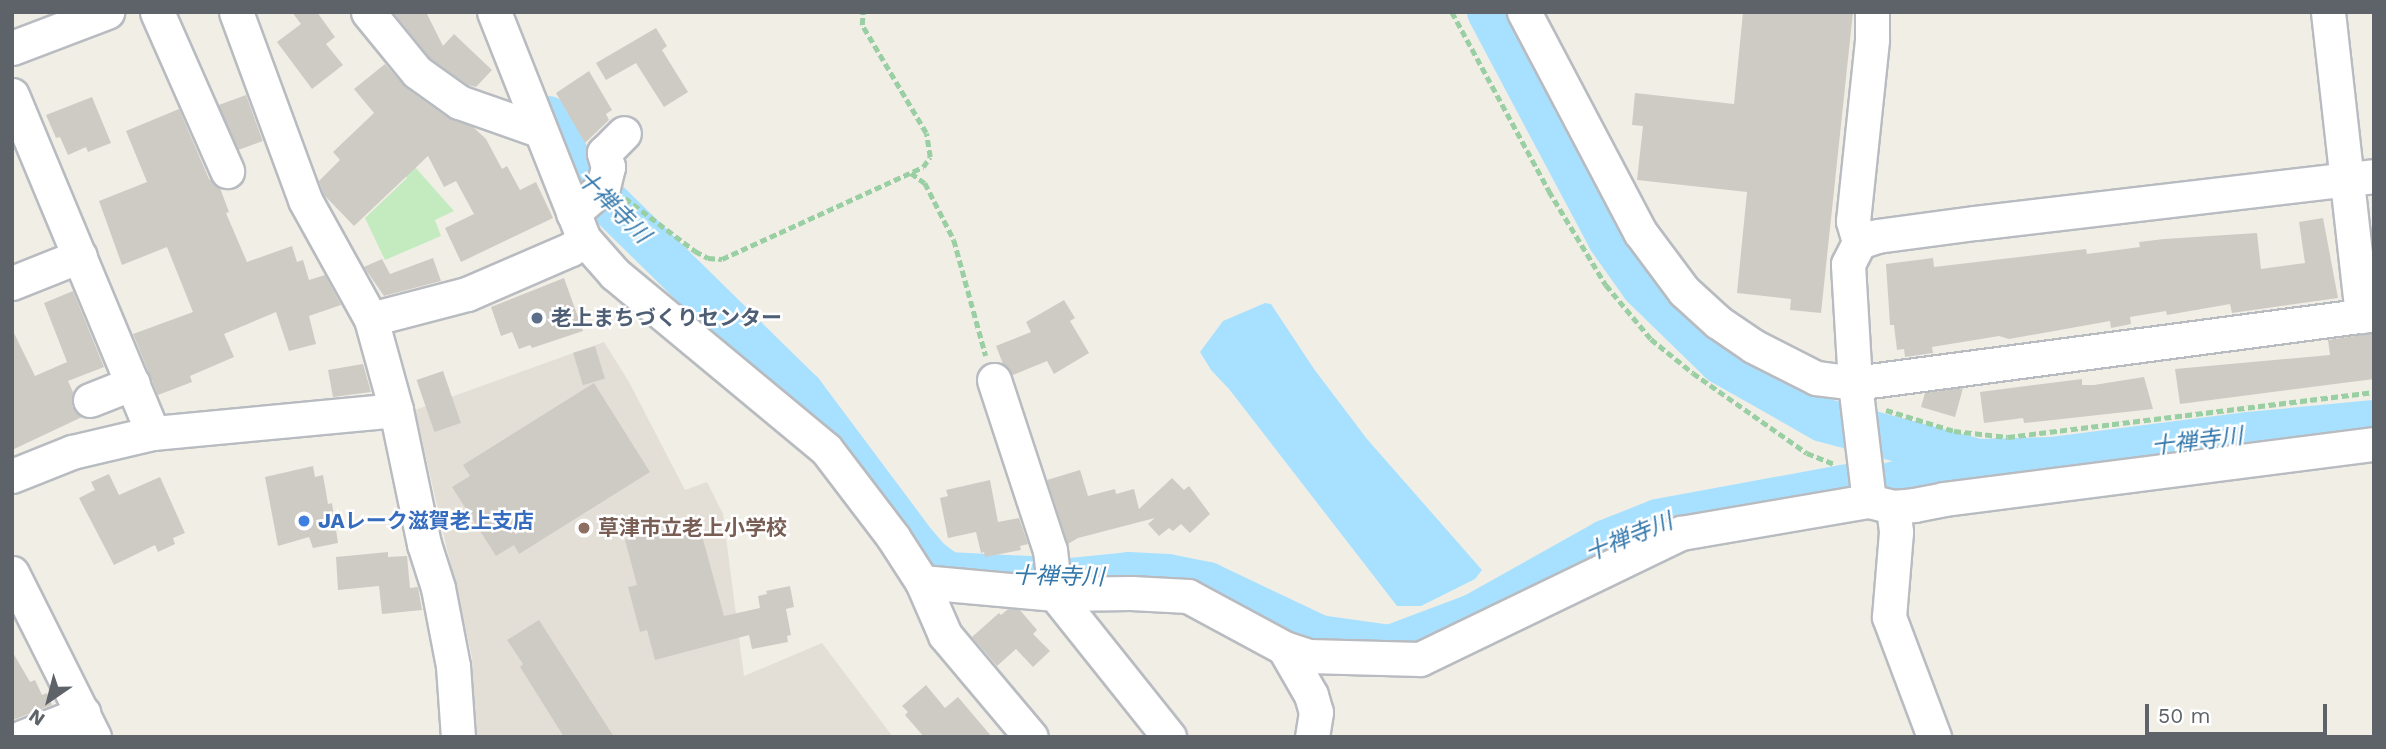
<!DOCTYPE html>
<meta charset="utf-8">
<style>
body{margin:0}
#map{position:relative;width:2386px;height:749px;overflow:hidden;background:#f1eee6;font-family:"Work Sans","Noto Sans JP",sans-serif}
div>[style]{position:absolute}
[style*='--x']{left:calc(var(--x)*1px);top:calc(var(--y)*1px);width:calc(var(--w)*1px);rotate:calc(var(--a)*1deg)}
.education>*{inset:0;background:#e3dfd7}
.green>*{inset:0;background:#c4ebc0}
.water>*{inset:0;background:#a8e1ff}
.river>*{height:44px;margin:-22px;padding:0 22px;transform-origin:22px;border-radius:22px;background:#a8e1ff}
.building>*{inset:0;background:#cecbc5;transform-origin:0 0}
.path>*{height:4.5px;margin-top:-2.25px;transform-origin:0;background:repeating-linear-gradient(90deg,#9acfa4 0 7px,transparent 0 10.5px)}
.roads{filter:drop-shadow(2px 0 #b8bcc1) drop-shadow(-2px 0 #b8bcc1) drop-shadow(0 2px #b8bcc1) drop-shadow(0 -2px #b8bcc1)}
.minor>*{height:33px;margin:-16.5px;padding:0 16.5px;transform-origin:16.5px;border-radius:16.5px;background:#fff}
.dots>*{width:19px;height:19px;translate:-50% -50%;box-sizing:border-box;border:4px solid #fff;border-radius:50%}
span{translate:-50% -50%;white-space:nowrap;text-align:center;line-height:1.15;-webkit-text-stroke:5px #fff;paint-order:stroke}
.service-label{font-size:21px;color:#4e5e75;font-weight:700}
.left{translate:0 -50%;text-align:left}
.shop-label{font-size:21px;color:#366cbe;font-weight:700}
.education-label{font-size:21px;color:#785e54;font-weight:700}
.water-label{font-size:23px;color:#3478ab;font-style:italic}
.frame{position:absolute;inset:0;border:14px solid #5d6368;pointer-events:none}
.north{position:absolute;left:14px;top:665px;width:70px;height:70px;-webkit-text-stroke:5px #fff;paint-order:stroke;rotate:215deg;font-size:19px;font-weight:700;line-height:28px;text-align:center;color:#5d6368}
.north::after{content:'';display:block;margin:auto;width:24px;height:32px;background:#5d6368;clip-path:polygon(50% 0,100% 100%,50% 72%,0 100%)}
.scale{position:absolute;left:2145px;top:704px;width:182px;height:32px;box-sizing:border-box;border:4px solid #5d6368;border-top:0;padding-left:9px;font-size:21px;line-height:24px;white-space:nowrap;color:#5d6368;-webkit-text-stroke:5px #fff;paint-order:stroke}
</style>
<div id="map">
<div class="education">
<div style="clip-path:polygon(604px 342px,629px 382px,685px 490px,707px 482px,723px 514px,744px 676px,822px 643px,893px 737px,475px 737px,472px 657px,415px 410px)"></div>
</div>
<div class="green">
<div style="clip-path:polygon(407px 158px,454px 211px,435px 220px,441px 236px,385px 260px,365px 218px,407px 178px,399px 165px)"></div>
</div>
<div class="water">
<div style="clip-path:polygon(1265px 303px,1271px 304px,1314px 369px,1367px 439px,1482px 570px,1475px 579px,1421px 606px,1397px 606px,1229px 389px,1211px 370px,1200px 352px,1223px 321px)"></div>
</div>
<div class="river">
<div style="--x:1489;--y:12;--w:256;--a:62"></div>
<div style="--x:1609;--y:238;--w:59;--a:54.7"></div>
<div style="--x:1643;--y:286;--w:109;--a:44.3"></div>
<div style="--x:1721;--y:362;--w:117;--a:29.6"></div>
<div style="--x:1823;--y:420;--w:160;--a:14.8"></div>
<div style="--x:548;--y:118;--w:57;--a:63"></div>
<div style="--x:574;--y:169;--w:320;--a:44.5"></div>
<div style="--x:802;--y:393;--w:189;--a:53.2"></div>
<div style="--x:915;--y:544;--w:23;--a:49"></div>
<div style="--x:930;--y:561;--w:22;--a:36"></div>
<div style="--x:948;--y:574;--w:124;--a:2.8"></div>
<div style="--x:1072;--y:580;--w:57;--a:-6"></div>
<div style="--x:1129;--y:574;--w:39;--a:3"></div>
<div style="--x:1168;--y:576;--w:41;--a:11.3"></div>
<div style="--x:1208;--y:584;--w:123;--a:25.5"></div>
<div style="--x:1319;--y:637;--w:72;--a:8"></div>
<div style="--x:1390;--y:647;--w:91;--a:-20.6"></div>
<div style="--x:1475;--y:615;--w:149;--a:-29.3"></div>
<div style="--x:1605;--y:542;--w:57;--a:-21.6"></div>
<div style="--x:1658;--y:521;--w:192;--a:-10.5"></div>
<div style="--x:1892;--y:484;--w:89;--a:-15"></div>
<div style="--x:1978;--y:461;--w:73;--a:-1.6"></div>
<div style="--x:2051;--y:459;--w:200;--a:-7.2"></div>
<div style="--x:2249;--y:434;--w:126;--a:-5.5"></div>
</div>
<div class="building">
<div style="clip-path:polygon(292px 12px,317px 12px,335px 37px,326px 44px,343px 65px,312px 89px,277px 42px,301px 24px)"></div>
<div style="clip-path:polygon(393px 12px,426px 12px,443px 46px,454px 34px,492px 70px,476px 87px,468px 85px,430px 58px)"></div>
<div style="clip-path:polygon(1743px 12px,1853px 12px,1821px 313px,1790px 310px,1791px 299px,1737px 293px,1747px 192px,1637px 180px,1643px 126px,1632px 125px,1635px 93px,1734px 104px)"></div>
<div style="clip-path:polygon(656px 28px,667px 46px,662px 50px,688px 92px,664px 107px,636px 63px,606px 80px,596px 63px)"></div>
<div style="clip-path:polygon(385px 64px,406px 88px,448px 118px,473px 127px,486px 139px,502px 169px,507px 166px,520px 190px,536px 182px,553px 218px,461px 262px,445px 228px,474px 214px,456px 181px,444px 187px,428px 156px,354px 226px,324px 195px,319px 181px,340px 160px,333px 152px,374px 113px,354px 89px)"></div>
<div style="clip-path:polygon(589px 71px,612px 110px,606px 114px,609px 120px,585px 143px,556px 93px)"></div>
<div style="left:246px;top:95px;width:49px;height:29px;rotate:70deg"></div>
<div style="clip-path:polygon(92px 97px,111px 143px,88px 152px,86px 147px,68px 155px,60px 137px,56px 138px,46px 115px)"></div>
<div style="clip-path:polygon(179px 109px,209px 179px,220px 188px,229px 212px,226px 213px,247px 262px,292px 246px,297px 262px,303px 260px,309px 280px,325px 275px,341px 305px,309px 316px,316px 344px,289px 351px,276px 312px,224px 334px,234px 357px,190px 376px,192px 382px,158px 395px,133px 334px,193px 312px,167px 247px,122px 265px,99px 201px,147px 182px,126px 131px)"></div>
<div style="clip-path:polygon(2323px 218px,2338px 298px,2232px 313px,2230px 304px,2167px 315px,2166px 311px,2130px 317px,2131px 324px,2111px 328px,2110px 321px,2009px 339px,1999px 336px,1932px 347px,1933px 353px,1905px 357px,1904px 349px,1897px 350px,1894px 325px,1890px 325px,1886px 264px,1933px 258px,1934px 267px,2086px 249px,2087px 254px,2140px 247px,2139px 242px,2164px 239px,2257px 233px,2261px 269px,2305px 263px,2299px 222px)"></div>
<div style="clip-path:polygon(433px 258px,441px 281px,384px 296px,364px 267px,382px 259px,390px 274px)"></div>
<div style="clip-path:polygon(564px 278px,583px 331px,532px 348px,530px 345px,519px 349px,512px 332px,501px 336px,491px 307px)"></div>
<div style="clip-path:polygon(73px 291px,104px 367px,68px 381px,73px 392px,72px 406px,82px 417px,12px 450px,12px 329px,35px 376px,67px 362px,44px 303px)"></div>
<div style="clip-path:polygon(1064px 300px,1075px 318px,1070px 321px,1089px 353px,1054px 374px,1047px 361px,1013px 375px,1003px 364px,996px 346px,1031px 332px,1026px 322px)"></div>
<div style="clip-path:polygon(2374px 333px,2374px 379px,2180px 404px,2175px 369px,2330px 355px,2328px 340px)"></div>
<div style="left:595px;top:346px;width:34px;height:23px;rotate:73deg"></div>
<div style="clip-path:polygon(363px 364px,371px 392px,333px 397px,328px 370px)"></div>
<div style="left:443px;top:371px;width:55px;height:28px;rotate:71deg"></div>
<div style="clip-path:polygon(2144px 377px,2153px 409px,2024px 423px,2023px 418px,1984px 423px,1980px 392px,2082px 379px,2082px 385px,2094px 385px)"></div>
<div style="clip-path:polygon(594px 383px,650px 472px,519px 554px,514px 545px,496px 556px,452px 487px,470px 476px,463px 465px)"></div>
<div style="clip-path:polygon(1963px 388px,1955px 417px,1921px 407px,1925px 393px)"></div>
<div style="clip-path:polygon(313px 466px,315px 477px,323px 475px,328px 504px,332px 503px,338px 543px,313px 548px,309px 537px,278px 546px,265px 477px)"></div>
<div style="clip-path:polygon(1080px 470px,1088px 496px,1115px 489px,1116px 494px,1134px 489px,1139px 509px,1172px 478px,1184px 490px,1189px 486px,1210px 514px,1190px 533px,1181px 524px,1173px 531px,1169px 528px,1159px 536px,1148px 524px,1155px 518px,1078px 538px,1068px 544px,1047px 480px)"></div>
<div style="clip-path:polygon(109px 474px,119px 495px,160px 477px,185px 533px,173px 538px,175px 544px,158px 552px,155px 545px,114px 565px,79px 498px,95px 490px,91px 482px)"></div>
<div style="clip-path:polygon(990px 480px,998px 522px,1019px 518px,1028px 544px,1020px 546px,1021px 550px,985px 557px,984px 552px,981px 553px,976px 532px,948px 538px,940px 498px,948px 496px,946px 490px)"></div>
<div style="clip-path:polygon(698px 521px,724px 616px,760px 608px,758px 596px,767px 594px,766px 591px,790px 586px,794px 607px,786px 609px,791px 635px,787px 636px,788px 642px,752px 649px,749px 635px,655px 660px,647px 630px,640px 632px,628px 587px,637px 585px,625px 540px)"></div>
<div style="clip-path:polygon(388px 552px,388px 557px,407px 556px,410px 588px,418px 587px,422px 610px,382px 614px,379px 586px,338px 590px,336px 557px)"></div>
<div style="clip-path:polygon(1008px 609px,1020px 610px,1037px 630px,1033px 634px,1050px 651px,1033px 667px,1016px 649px,997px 666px,972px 637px,999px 613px,1001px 615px)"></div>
<div style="clip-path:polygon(539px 620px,614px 737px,564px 737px,520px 667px,523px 664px,507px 640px)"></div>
<div style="clip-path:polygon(12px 651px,30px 682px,35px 680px,42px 695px,47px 693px,52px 705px,13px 720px)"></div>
<div style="clip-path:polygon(926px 685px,945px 708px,958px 697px,992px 737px,924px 737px,905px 715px,908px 712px,902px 706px)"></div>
</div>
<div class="path">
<div style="--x:1452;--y:12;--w:204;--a:61.5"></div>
<div style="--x:1549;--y:191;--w:110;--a:58.8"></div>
<div style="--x:1606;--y:285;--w:70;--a:50.2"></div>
<div style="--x:1651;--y:339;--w:54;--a:39"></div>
<div style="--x:1693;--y:373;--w:139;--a:35.1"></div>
<div style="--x:1807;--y:453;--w:31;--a:22"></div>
<div style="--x:911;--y:173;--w:17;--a:36"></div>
<div style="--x:925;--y:183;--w:64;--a:63"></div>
<div style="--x:954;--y:240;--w:120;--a:74.6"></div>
<div style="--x:625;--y:198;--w:88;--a:37.1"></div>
<div style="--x:695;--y:251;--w:15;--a:28"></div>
<div style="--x:708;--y:258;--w:14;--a:4"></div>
<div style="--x:722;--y:259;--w:221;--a:-24.6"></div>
<div style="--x:923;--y:167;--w:12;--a:-55"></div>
<div style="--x:930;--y:157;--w:24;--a:-99"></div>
<div style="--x:926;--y:133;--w:126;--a:-120.7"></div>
<div style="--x:862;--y:25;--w:13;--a:-86"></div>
<div style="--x:1886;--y:410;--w:71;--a:17.2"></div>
<div style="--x:1954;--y:431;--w:54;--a:6.3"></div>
<div style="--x:2008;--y:437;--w:369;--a:-7"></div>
</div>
<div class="roads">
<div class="minor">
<div style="--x:157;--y:12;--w:174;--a:66.2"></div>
<div style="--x:236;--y:12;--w:200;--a:69.8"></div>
<div style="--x:305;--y:200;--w:136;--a:61"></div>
<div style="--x:371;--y:319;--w:94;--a:74.6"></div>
<div style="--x:396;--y:410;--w:137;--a:78.2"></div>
<div style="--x:424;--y:544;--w:46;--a:72.3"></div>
<div style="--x:438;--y:588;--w:79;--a:79.1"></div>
<div style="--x:453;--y:666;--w:71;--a:86"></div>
<div style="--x:368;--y:12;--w:77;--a:50.8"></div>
<div style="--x:417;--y:72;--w:52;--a:35.5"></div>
<div style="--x:459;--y:102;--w:85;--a:19.3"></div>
<div style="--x:494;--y:12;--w:244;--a:68.4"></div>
<div style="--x:584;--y:239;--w:47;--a:48.5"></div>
<div style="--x:615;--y:274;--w:274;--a:39.7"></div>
<div style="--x:826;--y:449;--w:111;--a:52.7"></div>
<div style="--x:893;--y:537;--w:54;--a:57.2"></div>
<div style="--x:922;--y:582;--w:58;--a:66.5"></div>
<div style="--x:945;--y:635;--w:133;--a:49.9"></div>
<div style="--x:1524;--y:12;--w:249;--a:62.2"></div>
<div style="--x:1640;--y:232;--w:74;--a:53.3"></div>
<div style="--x:1684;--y:291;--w:46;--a:42.4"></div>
<div style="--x:1718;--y:322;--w:42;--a:34.4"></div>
<div style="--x:1753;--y:346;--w:71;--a:26.9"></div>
<div style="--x:1816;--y:378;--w:39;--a:7"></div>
<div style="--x:1855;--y:383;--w:524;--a:-7.57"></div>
<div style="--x:2328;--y:12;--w:306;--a:83.6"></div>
<div style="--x:12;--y:48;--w:102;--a:-20.8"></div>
<div style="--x:12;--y:95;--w:366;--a:67.4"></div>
<div style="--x:573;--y:213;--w:40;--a:-41"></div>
<div style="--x:603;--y:187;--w:21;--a:-76"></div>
<div style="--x:608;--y:167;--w:15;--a:-106"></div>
<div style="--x:604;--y:153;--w:28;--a:-45"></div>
<div style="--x:1859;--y:242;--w:22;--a:-106"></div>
<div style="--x:1853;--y:221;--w:183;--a:-84"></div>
<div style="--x:1872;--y:39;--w:27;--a:-90"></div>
<div style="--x:12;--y:283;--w:73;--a:-21.7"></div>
<div style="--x:371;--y:319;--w:99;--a:-14.6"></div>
<div style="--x:467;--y:294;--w:113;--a:-23.4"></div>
<div style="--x:571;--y:249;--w:16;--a:-38"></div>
<div style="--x:994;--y:380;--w:179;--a:71.8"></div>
<div style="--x:1050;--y:550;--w:44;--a:83.5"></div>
<div style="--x:1055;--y:594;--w:183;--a:51.4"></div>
<div style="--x:90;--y:400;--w:46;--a:-21.6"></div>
<div style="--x:12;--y:476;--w:65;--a:-21.8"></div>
<div style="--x:72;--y:452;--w:83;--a:-13.2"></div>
<div style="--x:153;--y:433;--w:244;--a:-5.4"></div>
<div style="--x:1869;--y:501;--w:119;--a:-96.8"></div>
<div style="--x:1855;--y:383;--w:119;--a:-93.4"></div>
<div style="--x:1848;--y:264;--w:25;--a:-63"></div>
<div style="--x:1859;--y:242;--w:19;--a:-18"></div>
<div style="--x:1877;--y:236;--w:99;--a:-7.6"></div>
<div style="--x:1975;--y:223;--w:402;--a:-6.7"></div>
<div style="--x:1893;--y:507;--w:25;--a:83"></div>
<div style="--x:1896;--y:532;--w:85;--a:94.7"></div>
<div style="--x:1889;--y:617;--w:128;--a:69.4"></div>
<div style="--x:12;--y:573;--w:183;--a:63.4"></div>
<div style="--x:922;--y:582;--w:134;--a:5.2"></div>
<div style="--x:1055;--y:594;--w:76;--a:-0.8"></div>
<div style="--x:1131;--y:593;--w:57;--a:3"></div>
<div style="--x:1188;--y:596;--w:109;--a:28.4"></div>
<div style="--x:1284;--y:648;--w:25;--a:18"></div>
<div style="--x:1308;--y:656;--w:112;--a:1.5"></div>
<div style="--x:1420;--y:659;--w:290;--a:-25.8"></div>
<div style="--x:1681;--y:533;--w:191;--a:-9.7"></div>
<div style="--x:1869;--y:501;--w:25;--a:14"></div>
<div style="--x:1893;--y:507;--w:21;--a:-5"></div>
<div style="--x:1914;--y:505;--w:31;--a:-11"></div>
<div style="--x:1944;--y:499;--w:434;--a:-7.3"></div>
<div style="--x:1284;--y:648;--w:54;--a:60.1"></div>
<div style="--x:1311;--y:695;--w:18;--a:74"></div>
<div style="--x:1316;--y:712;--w:25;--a:99"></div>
<div style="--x:22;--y:737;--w:66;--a:-21.5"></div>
</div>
</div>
<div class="dots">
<div style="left:537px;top:318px;background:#5c6f8a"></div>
<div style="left:304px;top:521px;background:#3f7fe0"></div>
<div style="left:584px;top:528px;background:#8d6e63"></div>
</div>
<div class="service-label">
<span class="left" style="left:551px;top:318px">老上まちづくりセンター</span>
</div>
<div class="shop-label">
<span class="left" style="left:318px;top:521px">JAレーク滋賀老上支店</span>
</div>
<div class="education-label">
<span class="left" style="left:598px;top:528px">草津市立老上小学校</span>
</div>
<div class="water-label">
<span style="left:613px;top:207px;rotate:45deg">十禅寺川</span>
<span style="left:2197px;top:442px;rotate:-7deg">十禅寺川</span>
<span style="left:1629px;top:538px;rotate:-22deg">十禅寺川</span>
<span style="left:1058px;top:577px;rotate:1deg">十禅寺川</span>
</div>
<div class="frame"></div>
<div class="north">N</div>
<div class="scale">50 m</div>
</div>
